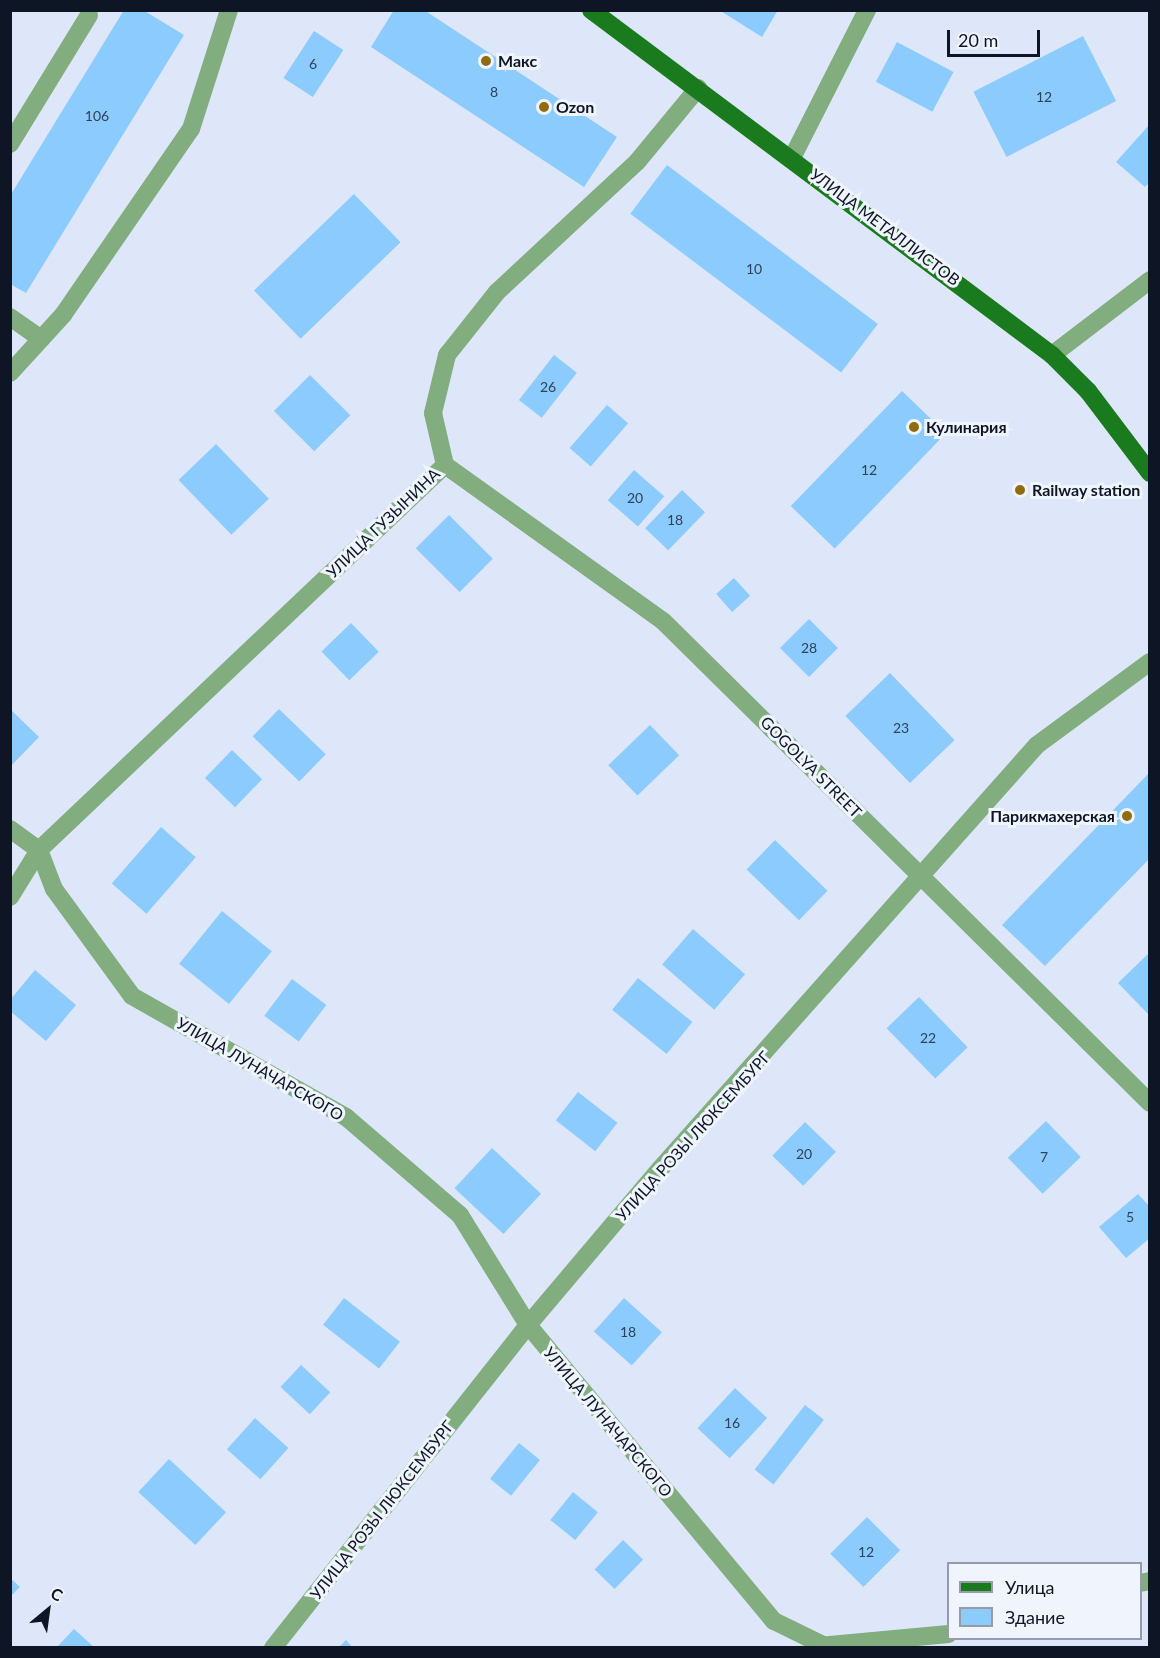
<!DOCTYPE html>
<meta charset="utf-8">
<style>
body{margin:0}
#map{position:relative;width:1160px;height:1658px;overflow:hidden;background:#dde7f9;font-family:Lato,sans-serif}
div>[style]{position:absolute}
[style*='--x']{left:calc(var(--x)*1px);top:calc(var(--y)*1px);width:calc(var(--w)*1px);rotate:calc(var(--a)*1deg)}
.building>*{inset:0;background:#8ccbfd;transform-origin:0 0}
.minor>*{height:18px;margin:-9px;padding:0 9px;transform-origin:9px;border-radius:9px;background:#81ad7f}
.major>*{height:18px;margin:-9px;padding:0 9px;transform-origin:9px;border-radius:9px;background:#1a7a1e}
.dots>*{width:16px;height:16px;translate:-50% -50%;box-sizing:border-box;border:3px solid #eff4fd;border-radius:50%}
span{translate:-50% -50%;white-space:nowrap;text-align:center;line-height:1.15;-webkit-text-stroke:6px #eff4fd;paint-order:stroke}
.number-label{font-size:14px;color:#2e425b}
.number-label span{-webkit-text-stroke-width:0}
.poi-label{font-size:16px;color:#0e1525;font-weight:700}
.left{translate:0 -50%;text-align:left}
.right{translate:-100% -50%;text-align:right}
.street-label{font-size:16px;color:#0e1525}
.frame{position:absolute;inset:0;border:12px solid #0e1525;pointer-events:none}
.legend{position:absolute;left:947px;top:1562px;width:195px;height:78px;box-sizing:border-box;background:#eff4fd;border:2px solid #959ba7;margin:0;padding:8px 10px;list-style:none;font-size:18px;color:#0e1525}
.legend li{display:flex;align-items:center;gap:12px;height:30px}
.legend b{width:30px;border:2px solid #959ba7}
.north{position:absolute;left:18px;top:1580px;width:60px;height:60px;-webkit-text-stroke:4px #eff4fd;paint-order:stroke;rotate:29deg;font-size:16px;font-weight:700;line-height:24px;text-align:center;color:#0e1525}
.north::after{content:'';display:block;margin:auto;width:21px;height:27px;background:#0e1525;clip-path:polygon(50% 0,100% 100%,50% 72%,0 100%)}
.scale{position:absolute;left:947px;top:30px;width:93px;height:27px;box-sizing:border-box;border:3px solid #0e1525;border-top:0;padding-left:8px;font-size:18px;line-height:21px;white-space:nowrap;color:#0e1525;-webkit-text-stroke:4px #eff4fd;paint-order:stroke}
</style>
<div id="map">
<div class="building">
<div style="clip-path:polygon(124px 10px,143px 10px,184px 35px,26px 293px,10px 284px,10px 196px)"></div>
<div style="clip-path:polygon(394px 10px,424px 10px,617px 137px,584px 187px,371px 47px)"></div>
<div style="clip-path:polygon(719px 10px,778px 10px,762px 37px)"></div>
<div style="left:314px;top:31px;width:35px;height:56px;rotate:33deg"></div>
<div style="left:1083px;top:36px;width:73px;height:123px;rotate:63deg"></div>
<div style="left:897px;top:42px;width:64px;height:45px;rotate:28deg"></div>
<div style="clip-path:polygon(1150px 124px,1150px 182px,1145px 187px,1116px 162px)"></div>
<div style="left:667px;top:165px;width:264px;height:61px;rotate:37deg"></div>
<div style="left:354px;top:194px;width:67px;height:139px;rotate:46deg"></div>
<div style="left:554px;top:355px;width:29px;height:57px;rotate:38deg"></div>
<div style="left:310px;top:375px;width:57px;height:51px;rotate:45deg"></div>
<div style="left:902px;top:391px;width:61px;height:160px;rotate:44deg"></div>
<div style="left:607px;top:405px;width:28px;height:57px;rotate:41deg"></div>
<div style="left:216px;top:444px;width:76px;height:52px;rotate:46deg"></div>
<div style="left:634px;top:470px;width:40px;height:40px;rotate:41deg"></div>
<div style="left:682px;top:490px;width:32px;height:53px;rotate:44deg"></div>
<div style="left:449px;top:515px;width:62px;height:47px;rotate:45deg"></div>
<div style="left:734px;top:578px;width:24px;height:24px;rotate:48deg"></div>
<div style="left:809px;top:619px;width:41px;height:41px;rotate:45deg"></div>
<div style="left:351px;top:623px;width:40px;height:41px;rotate:46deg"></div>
<div style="left:890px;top:673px;width:93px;height:62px;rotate:46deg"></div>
<div style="clip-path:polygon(10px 709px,39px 737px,10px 767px)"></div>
<div style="left:279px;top:709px;width:65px;height:38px;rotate:44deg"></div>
<div style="left:650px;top:725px;width:42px;height:58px;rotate:46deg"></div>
<div style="left:232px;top:750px;width:42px;height:39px;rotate:44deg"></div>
<div style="clip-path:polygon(1150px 772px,1150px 858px,1045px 966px,1002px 925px)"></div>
<div style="left:161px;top:827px;width:46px;height:75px;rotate:41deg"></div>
<div style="left:775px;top:840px;width:73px;height:41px;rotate:44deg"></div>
<div style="left:222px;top:911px;width:64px;height:68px;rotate:39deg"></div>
<div style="left:693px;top:929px;width:69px;height:47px;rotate:41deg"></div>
<div style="clip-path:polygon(1150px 952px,1150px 1016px,1118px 983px)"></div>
<div style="clip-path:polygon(35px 970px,76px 1005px,46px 1041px,10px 1011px,10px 1000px)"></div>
<div style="left:638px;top:978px;width:70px;height:41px;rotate:39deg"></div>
<div style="left:292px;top:979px;width:43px;height:46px;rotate:37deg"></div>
<div style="left:919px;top:997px;width:70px;height:45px;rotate:46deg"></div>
<div style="left:578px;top:1092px;width:50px;height:36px;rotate:38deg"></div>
<div style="left:1046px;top:1121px;width:50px;height:53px;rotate:46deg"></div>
<div style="left:805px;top:1122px;width:43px;height:47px;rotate:44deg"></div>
<div style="left:492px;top:1148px;width:67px;height:55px;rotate:43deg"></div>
<div style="clip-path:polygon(1138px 1194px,1150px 1207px,1150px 1238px,1126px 1258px,1099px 1227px)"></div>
<div style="left:344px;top:1298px;width:71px;height:34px;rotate:38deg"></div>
<div style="left:624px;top:1298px;width:51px;height:45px;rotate:42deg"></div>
<div style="left:301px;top:1365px;width:40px;height:30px;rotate:43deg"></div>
<div style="left:735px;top:1388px;width:44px;height:55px;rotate:43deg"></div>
<div style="left:805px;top:1405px;width:24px;height:82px;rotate:38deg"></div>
<div style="left:255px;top:1418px;width:45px;height:42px;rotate:42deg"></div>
<div style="left:519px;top:1443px;width:27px;height:46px;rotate:39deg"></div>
<div style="left:169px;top:1459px;width:78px;height:45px;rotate:43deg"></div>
<div style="left:573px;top:1492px;width:32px;height:36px;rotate:39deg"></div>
<div style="left:867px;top:1517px;width:47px;height:52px;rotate:45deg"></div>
<div style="left:623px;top:1540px;width:28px;height:41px;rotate:44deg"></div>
<div style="clip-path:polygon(10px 1578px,20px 1587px,10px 1597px)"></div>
<div style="clip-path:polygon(74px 1629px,95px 1648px,56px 1648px)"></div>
<div style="clip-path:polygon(346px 1640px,353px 1648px,338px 1648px)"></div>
</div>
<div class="minor">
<div style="--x:10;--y:144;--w:151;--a:-58.5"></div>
<div style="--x:792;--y:158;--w:166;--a:-63.1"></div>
<div style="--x:10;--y:317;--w:38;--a:35"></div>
<div style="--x:1052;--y:355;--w:123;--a:-37.4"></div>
<div style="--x:10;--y:373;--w:79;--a:-47.6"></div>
<div style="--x:63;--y:315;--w:226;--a:-55.5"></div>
<div style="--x:191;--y:129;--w:125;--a:-72.3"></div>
<div style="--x:445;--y:465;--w:268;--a:35.6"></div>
<div style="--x:663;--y:621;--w:685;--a:44.7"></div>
<div style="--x:10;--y:829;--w:36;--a:36"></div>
<div style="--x:39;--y:850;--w:42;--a:69"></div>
<div style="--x:54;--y:889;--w:132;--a:53.9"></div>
<div style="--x:132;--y:996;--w:246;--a:29.5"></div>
<div style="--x:346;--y:1117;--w:150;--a:40.7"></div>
<div style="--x:460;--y:1215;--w:129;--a:58.3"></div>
<div style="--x:528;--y:1325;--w:385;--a:50.3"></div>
<div style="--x:774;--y:1621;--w:61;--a:26.1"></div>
<div style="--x:10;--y:897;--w:55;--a:-58.3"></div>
<div style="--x:39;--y:850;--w:560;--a:-43.48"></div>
<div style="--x:445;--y:465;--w:53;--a:-103"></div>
<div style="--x:433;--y:413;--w:60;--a:-76.4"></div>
<div style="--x:447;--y:355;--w:80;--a:-51.6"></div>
<div style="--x:497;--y:292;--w:191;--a:-42.9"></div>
<div style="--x:637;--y:162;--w:96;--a:-50.5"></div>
<div style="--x:1140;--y:1583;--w:10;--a:-11"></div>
<div style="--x:819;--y:1646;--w:130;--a:-5.3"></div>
<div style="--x:273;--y:1648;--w:412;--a:-51.7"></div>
<div style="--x:528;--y:1325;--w:204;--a:-49.8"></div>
<div style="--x:660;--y:1169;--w:567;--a:-48.36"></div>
<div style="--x:1037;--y:745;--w:140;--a:-36.3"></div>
</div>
<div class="major">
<div style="--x:591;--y:10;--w:576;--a:36.81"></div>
<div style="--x:1052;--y:355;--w:51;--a:45"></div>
<div style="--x:1088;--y:391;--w:103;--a:52.9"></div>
</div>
<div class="dots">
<div style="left:486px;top:61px;background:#906b11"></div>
<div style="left:544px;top:107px;background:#906b11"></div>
<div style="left:914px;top:427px;background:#906b11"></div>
<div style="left:1020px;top:490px;background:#906b11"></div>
<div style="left:1127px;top:816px;background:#906b11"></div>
</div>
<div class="number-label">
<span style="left:313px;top:64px">6</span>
<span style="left:494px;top:92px">8</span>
<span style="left:1044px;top:97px">12</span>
<span style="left:97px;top:116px">106</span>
<span style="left:754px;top:269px">10</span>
<span style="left:548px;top:387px">26</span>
<span style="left:869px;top:470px">12</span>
<span style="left:635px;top:498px">20</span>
<span style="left:675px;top:520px">18</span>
<span style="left:809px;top:648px">28</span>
<span style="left:901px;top:728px">23</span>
<span style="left:928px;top:1038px">22</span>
<span style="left:804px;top:1154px">20</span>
<span style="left:1044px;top:1157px">7</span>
<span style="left:1130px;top:1217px">5</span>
<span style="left:628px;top:1332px">18</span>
<span style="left:732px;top:1423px">16</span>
<span style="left:866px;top:1552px">12</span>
</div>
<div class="poi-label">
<span class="left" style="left:498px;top:61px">Макс</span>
<span class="left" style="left:556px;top:107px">Ozon</span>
<span class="left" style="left:926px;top:427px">Кулинария</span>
<span class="left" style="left:1032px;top:490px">Railway station</span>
<span class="right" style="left:1115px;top:816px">Парикмахерская</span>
</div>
<div class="street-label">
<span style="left:885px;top:227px;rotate:37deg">УЛИЦА МЕТАЛЛИСТОВ</span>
<span style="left:383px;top:523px;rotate:-44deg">УЛИЦА ГУЗЫНИНА</span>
<span style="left:811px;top:767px;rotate:45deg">GOGOLYA STREET</span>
<span style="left:260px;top:1069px;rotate:30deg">УЛИЦА ЛУНАЧАРСКОГО</span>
<span style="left:693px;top:1136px;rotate:-48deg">УЛИЦА РОЗЫ ЛЮКСЕМБУРГ</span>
<span style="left:608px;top:1422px;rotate:50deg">УЛИЦА ЛУНАЧАРСКОГО</span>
<span style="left:382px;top:1510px;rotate:-52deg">УЛИЦА РОЗЫ ЛЮКСЕМБУРГ</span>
</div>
<div class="frame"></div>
<ul class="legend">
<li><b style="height:8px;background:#1a7a1e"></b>Улица</li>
<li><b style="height:16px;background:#8ccbfd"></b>Здание</li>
</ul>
<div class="north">С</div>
<div class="scale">20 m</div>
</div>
